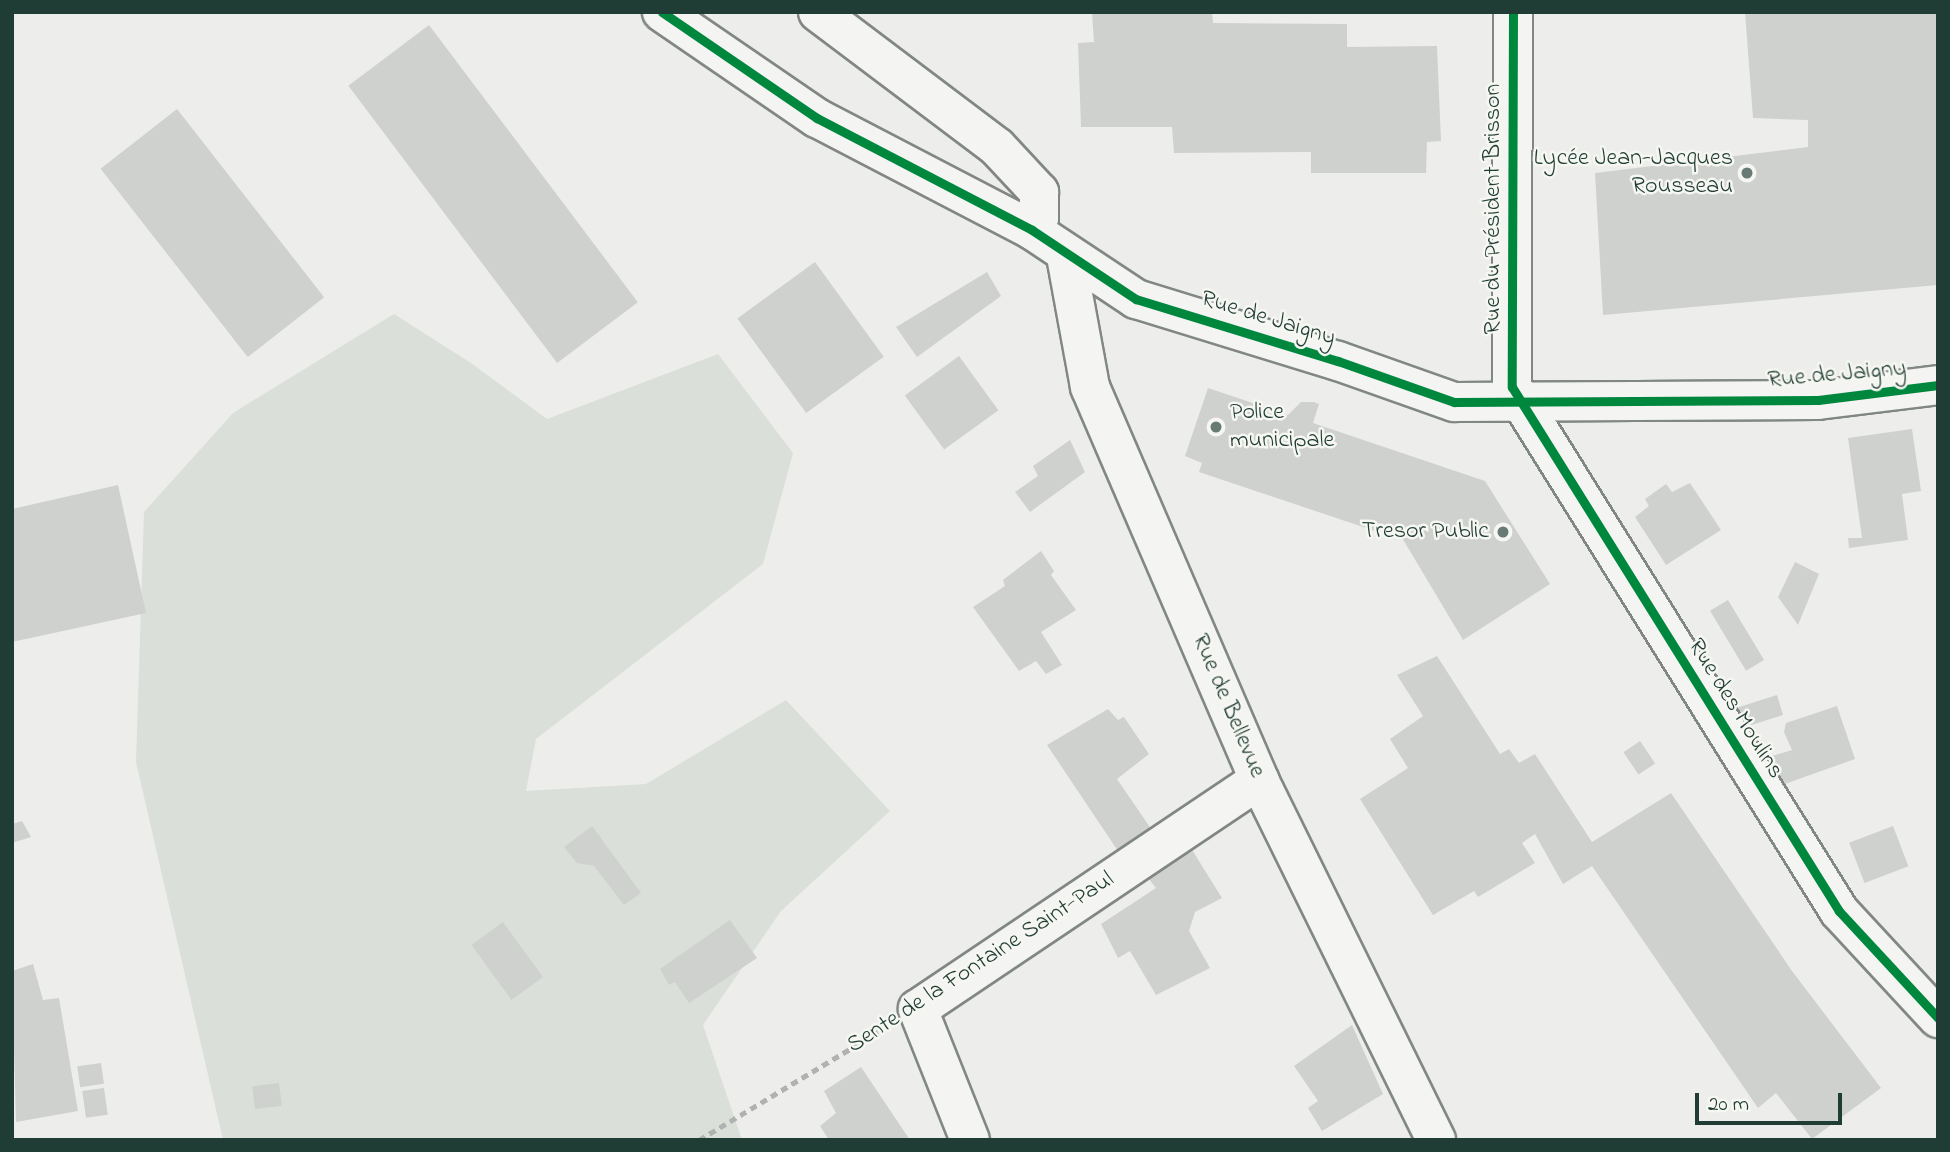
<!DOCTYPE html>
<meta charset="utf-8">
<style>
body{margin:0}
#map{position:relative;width:1950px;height:1152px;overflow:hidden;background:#edeeeb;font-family:"Indie Flower",sans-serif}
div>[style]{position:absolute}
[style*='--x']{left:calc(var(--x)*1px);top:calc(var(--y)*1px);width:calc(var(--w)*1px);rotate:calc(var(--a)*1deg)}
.green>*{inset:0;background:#dadfda}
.building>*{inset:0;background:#cfd1cf;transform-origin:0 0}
.path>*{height:4.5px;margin-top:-2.25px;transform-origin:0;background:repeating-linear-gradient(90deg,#afb2b0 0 7px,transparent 0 12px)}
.roads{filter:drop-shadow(2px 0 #818784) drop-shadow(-2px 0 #818784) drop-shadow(0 2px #818784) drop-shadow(0 -2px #818784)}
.minor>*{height:38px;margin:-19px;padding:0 19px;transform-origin:19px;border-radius:19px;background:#f4f4f2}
.cycleway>*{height:9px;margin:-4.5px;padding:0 4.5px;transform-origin:4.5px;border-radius:4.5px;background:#00873e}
.dots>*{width:19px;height:19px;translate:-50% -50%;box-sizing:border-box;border:4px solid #f6f6f2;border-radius:50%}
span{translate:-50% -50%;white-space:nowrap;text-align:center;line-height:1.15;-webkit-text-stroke:5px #f6f6f2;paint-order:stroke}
.poi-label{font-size:24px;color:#1f3d34}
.right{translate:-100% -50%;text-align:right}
.left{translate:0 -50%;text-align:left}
.street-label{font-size:24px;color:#1f3d34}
.frame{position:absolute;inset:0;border:14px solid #1f3d34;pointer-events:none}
.scale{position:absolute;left:1695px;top:1093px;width:147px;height:32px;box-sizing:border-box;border:4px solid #1f3d34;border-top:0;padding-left:9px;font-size:21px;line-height:24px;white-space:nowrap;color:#1f3d34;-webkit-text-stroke:5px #f6f6f2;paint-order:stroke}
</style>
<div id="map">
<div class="green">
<div style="clip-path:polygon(394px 314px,471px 363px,547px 419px,718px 354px,793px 453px,763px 564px,536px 739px,526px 791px,646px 784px,786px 700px,890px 811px,781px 911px,703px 1025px,742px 1140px,223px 1140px,136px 762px,144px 512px,233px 413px)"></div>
</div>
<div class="building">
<div style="clip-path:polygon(1092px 12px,1212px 12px,1213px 23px,1347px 24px,1347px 47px,1437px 46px,1441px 141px,1427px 142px,1426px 173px,1311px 173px,1311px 152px,1174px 153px,1172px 127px,1081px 127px,1078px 43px,1094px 42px)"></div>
<div style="clip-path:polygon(1745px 12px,1938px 12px,1938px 285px,1603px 315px,1595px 173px,1808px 147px,1808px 120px,1753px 118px)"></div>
<div style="left:429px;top:25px;width:347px;height:101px;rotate:53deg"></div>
<div style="left:177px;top:109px;width:239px;height:97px;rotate:52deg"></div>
<div style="left:815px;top:262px;width:117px;height:96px;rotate:54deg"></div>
<div style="clip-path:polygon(987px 272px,1001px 296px,917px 357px,896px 327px)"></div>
<div style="left:959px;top:356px;width:67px;height:67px;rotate:54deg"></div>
<div style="clip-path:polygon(1208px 388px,1288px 415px,1301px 402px,1314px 402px,1319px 404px,1313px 423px,1485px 481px,1550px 584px,1463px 640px,1401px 536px,1403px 532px,1377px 523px,1375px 531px,1199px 472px,1202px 463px,1185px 456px)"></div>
<div style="clip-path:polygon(1912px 429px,1921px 491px,1902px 494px,1908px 540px,1849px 548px,1848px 538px,1862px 538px,1848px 438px)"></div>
<div style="clip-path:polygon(1070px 440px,1085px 472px,1030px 512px,1015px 492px,1038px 476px,1033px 466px)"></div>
<div style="clip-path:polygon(1690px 483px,1721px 530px,1666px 565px,1635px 517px,1649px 506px,1645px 499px,1666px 484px,1672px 492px)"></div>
<div style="clip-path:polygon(118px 485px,146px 613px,12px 642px,12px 509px)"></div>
<div style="clip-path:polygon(1041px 551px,1054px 571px,1051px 575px,1076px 610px,1041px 632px,1062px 665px,1046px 674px,1036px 661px,1019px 671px,973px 607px,1005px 586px,1003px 580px)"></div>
<div style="clip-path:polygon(1795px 562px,1819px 574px,1798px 625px,1778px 597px)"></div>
<div style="left:1728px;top:600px;width:70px;height:21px;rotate:59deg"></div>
<div style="clip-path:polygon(1437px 656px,1500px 754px,1509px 749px,1519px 763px,1535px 754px,1592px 842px,1671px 793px,1792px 971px,1881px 1088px,1812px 1139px,1776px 1093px,1758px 1108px,1592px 866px,1563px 884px,1535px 834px,1522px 843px,1535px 863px,1478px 897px,1474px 891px,1433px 915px,1360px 799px,1408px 768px,1390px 739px,1423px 716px,1397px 675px)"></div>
<div style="clip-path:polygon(1777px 695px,1783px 715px,1745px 727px,1733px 709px)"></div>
<div style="clip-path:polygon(1837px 706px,1855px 759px,1782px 785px,1765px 758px,1792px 750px,1784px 732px,1786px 723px)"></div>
<div style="clip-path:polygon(1108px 709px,1118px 720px,1124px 717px,1149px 754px,1117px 779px,1154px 833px,1120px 854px,1047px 745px)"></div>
<div style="left:1640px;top:741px;width:27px;height:20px;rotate:56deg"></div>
<div style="clip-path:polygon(22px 821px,31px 837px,12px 843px,12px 824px)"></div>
<div style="clip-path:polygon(592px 826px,641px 893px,624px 905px,594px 866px,577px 863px,564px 847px)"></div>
<div style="left:1893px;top:826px;width:43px;height:47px;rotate:69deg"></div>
<div style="clip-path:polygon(1189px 845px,1222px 898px,1195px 912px,1189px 931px,1210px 968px,1156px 995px,1130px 951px,1118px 958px,1101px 924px,1156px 888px,1144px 873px)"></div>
<div style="clip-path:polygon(730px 920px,757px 958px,689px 1003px,675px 982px,669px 985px,660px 969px)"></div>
<div style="left:503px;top:922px;width:68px;height:39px;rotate:54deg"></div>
<div style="clip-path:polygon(33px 964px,43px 1000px,59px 998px,78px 1111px,16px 1122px,12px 971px)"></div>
<div style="clip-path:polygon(1352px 1025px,1383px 1094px,1322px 1131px,1308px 1108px,1318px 1101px,1294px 1066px)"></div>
<div style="left:101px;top:1063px;width:21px;height:24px;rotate:82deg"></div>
<div style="clip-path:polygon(861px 1067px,910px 1140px,829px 1140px,820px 1126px,836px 1113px,824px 1091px)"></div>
<div style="left:279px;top:1083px;width:23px;height:27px;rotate:83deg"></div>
<div style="left:104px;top:1088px;width:27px;height:22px;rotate:82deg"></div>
</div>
<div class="path">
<div style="--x:699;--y:1140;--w:209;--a:-31.1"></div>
</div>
<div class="roads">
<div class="minor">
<div style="--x:662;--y:12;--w:188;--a:34.4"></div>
<div style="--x:817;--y:118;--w:242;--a:27.5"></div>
<div style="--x:1032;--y:230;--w:125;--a:33.6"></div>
<div style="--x:1136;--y:299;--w:211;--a:17.1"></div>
<div style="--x:1338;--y:361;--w:123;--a:19.5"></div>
<div style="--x:1454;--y:402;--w:364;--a:-0.3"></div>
<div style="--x:1818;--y:400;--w:121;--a:-7.1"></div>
<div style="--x:818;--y:12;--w:224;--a:37"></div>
<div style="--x:997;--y:147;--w:62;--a:47"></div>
<div style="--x:1039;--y:192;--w:26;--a:90"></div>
<div style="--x:1039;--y:218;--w:14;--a:120"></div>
<div style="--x:1513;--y:12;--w:375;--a:90.2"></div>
<div style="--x:1512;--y:387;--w:618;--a:58.03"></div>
<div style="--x:1839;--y:911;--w:146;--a:47.2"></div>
<div style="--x:1066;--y:256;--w:133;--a:79.6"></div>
<div style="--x:1090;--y:387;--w:428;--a:66.7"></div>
<div style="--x:1259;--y:780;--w:401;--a:63.8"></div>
<div style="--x:970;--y:1140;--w:141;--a:-111.7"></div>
<div style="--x:918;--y:1009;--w:411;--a:-33.9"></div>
</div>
</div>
<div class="cycleway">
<div style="--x:662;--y:12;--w:188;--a:34.4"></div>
<div style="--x:817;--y:118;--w:242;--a:27.5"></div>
<div style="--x:1032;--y:230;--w:125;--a:33.6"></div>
<div style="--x:1136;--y:299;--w:211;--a:17.1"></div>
<div style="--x:1338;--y:361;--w:123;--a:19.5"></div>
<div style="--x:1454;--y:402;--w:364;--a:-0.3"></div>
<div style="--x:1818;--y:400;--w:121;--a:-7.1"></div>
<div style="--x:1513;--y:12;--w:375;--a:90.2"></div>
<div style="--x:1512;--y:387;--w:618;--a:58.03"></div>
<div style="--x:1839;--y:911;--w:146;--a:47.2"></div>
</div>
<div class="dots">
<div style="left:1747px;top:173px;background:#677b74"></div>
<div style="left:1216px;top:427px;background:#677b74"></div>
<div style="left:1503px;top:532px;background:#677b74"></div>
</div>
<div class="poi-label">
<span class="right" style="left:1733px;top:173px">Lycée Jean-Jacques<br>Rousseau</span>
<span class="left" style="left:1230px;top:427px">Police<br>municipale</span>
<span class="right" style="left:1489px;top:532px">Tresor Public</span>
</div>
<div class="street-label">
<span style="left:1494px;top:209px;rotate:-90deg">Rue du Président Brisson</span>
<span style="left:1268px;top:319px;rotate:17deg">Rue de Jaigny</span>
<span style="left:1837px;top:375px;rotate:-5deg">Rue de Jaigny</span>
<span style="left:1228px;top:706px;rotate:67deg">Rue de Bellevue</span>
<span style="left:1735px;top:709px;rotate:58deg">Rue des Moulins</span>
<span style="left:981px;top:963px;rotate:-33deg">Sente de la Fontaine Saint-Paul</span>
</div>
<div class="frame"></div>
<div class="scale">20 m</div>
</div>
